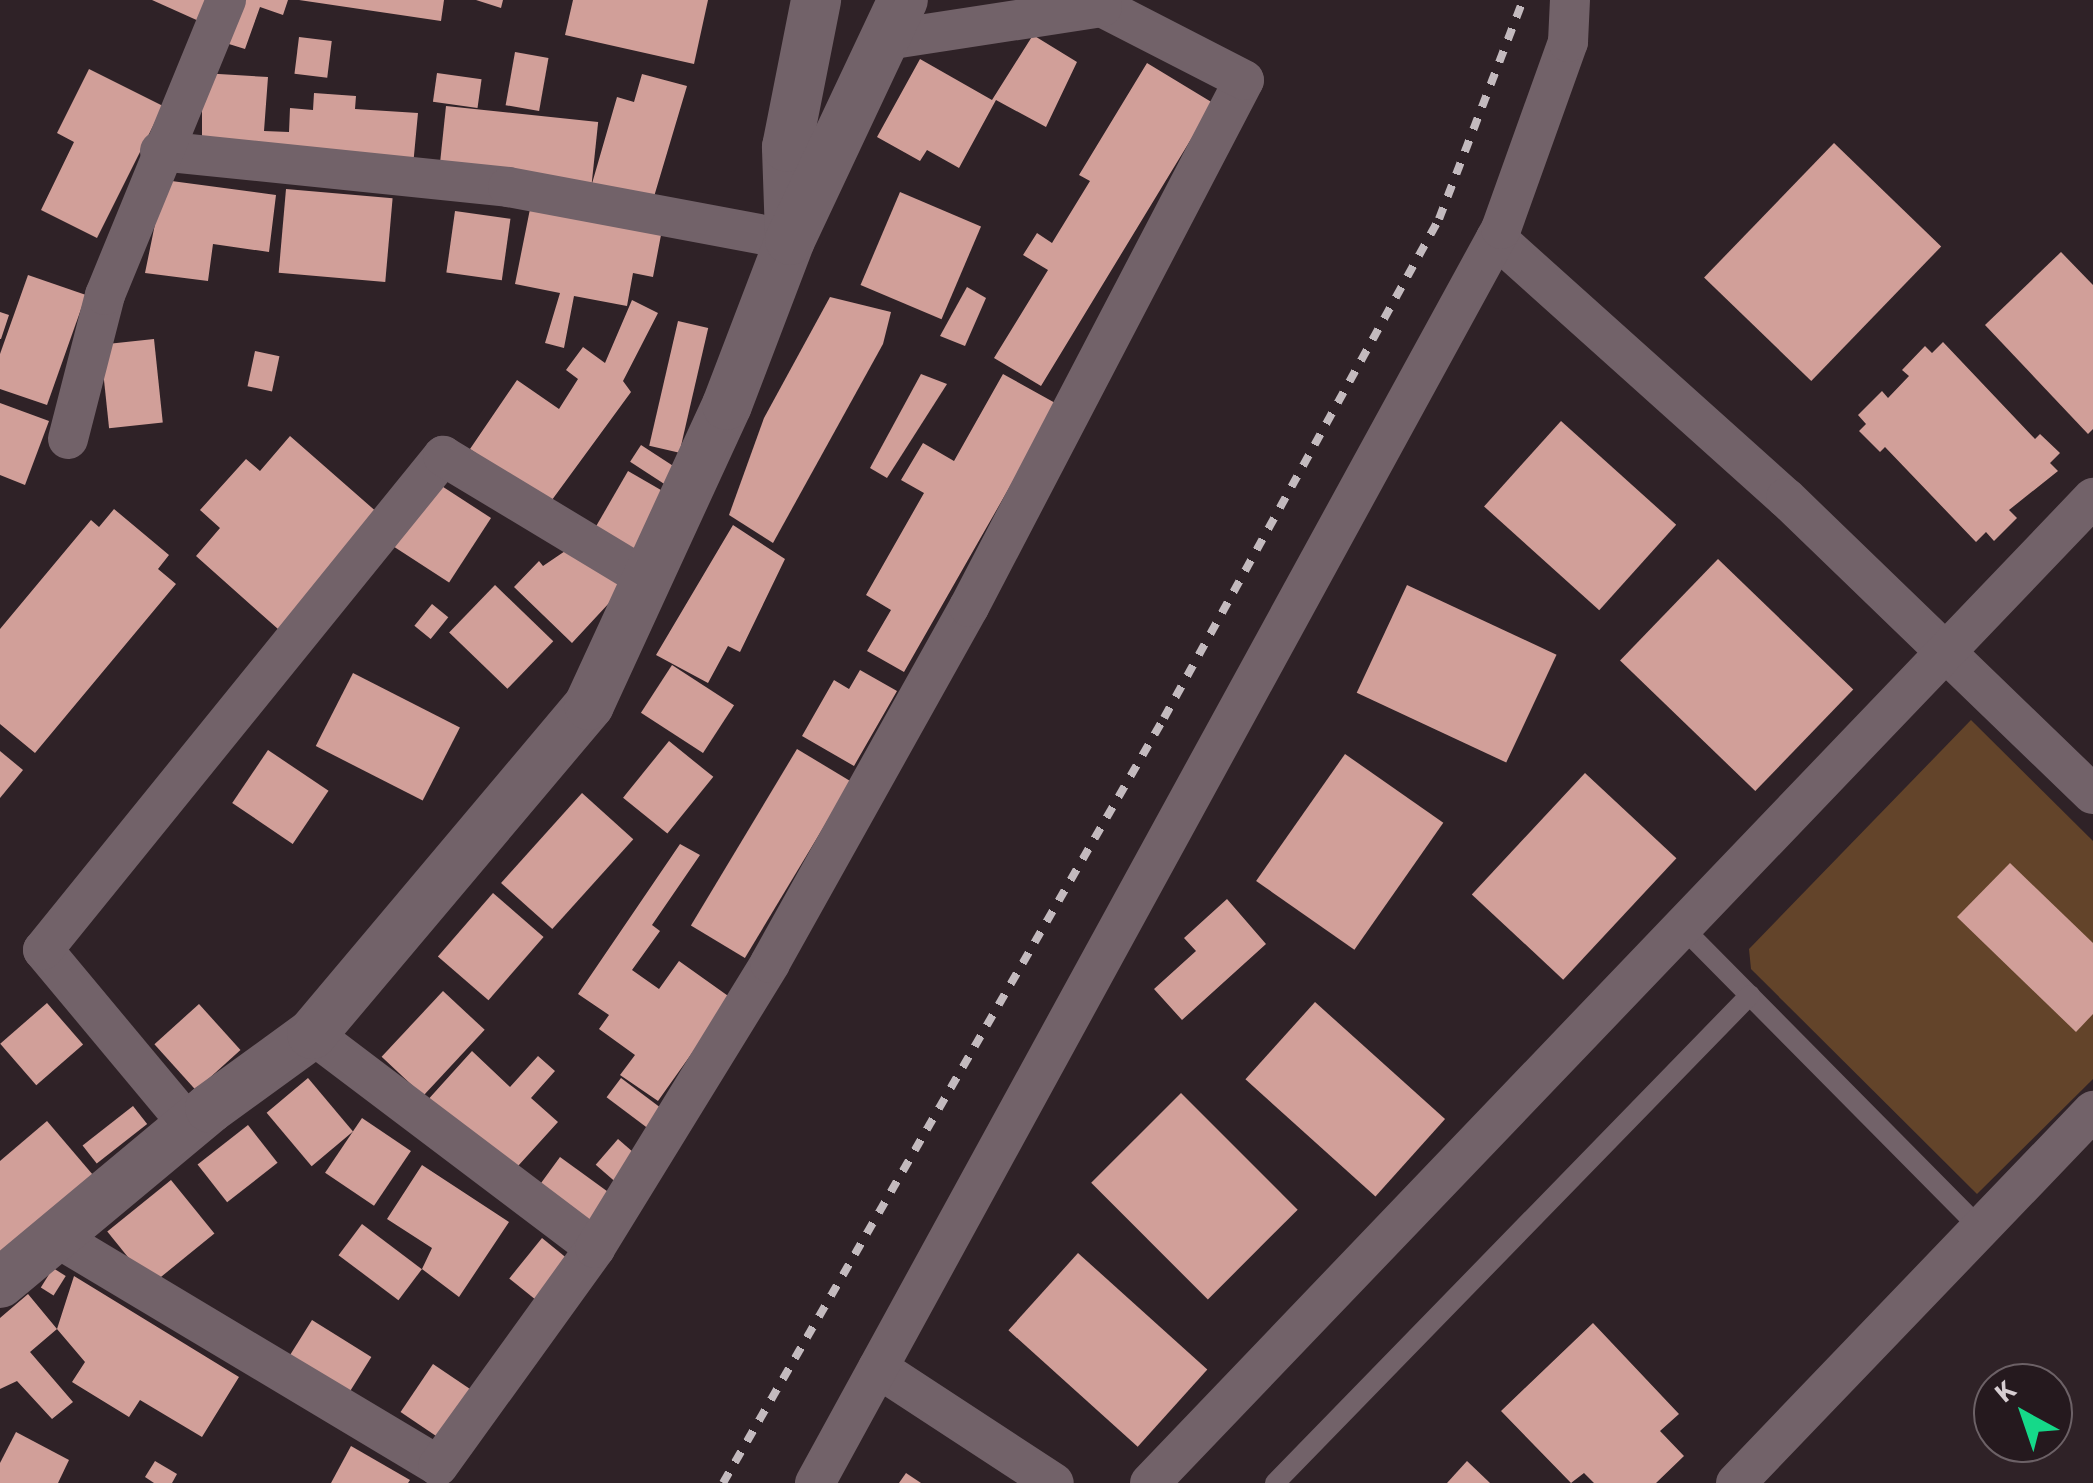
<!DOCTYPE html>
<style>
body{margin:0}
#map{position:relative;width:2093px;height:1483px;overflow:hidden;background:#2f2227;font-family:"Source Sans 3",sans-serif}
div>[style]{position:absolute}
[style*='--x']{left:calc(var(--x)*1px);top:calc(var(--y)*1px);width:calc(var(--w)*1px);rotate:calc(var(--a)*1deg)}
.green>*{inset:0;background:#63442a}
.building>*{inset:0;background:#d19f99;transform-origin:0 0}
.service>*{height:20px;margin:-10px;padding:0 10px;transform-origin:10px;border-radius:10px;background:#726269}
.minor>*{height:40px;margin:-20px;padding:0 20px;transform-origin:20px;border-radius:20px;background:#726269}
.tertiary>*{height:50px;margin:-25px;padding:0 25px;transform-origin:25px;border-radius:25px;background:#726269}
.rail>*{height:8px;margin-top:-4px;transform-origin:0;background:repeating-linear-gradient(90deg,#c3babe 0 12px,transparent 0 24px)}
span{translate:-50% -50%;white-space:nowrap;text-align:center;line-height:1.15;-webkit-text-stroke:10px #25191e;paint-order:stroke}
.north{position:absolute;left:1973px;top:1363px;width:100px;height:100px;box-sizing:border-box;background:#25191e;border:2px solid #6c6166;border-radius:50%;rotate:320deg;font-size:28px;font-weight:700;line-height:40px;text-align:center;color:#d7ced2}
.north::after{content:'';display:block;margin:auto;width:35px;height:45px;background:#15d989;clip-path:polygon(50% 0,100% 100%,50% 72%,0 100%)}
</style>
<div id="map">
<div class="green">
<div style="clip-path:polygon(1971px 720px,2093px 841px,2093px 1079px,1977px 1194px,1751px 969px,1749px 949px)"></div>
</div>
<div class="building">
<div style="clip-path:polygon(152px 0,211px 0,201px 22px)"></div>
<div style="clip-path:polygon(230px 0,288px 0,283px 15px,260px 7px,245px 49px,216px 40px)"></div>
<div style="clip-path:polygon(299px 0,444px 0,441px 21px)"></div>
<div style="clip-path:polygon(476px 0,503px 0,501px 8px)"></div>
<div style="clip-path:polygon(573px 0,708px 0,694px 64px,565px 35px)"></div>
<div style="clip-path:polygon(1033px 35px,1077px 62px,1046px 127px,996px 100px,959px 168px,927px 150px,920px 161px,877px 137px,920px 59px,992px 100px)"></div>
<div style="left:299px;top:37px;width:33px;height:37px;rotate:7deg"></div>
<div style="left:515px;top:52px;width:34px;height:54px;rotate:10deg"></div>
<div style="clip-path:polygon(1147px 63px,1213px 103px,1041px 386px,994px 358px,1048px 270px,1023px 255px,1037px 233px,1052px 243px,1090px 181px,1079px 175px)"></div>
<div style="clip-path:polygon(89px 69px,163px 106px,97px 238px,41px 210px,74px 142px,57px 133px)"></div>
<div style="clip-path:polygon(202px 73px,268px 77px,264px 131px,289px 132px,290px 108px,313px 110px,314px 93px,356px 96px,355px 109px,418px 113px,413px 166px,202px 146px)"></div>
<div style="left:437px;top:73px;width:45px;height:29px;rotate:8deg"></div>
<div style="clip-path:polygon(642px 74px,687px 86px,653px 200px,591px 187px,617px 97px,634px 102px)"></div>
<div style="left:446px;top:106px;width:153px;height:67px;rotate:6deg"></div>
<div style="left:1834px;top:143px;width:149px;height:187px;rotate:44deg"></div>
<div style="clip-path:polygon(164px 180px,276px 195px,269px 252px,213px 244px,208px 281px,145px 273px)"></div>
<div style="left:286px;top:189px;width:107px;height:84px;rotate:5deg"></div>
<div style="left:900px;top:192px;width:88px;height:101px;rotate:23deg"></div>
<div style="clip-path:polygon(530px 209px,661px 235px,653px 277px,633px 273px,627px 306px,574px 296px,564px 348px,545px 343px,560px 293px,515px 284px)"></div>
<div style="left:455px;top:211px;width:56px;height:62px;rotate:8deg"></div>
<div style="clip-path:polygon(2061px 252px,2093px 285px,2093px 429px,2088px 434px,1985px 325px)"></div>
<div style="clip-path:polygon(28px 275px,86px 295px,47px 405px,0 389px,0 354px)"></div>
<div style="clip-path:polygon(967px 287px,986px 298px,965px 346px,940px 336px)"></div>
<div style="clip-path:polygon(830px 297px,891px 312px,883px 344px,773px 543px,729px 515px,764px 418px)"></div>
<div style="clip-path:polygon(632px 300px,658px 313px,623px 381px,631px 392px,549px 504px,470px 449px,517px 380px,559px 409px,578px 379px,566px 370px,583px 347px,605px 363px)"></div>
<div style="clip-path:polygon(0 312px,9px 315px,1px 339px,0 339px)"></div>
<div style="left:678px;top:321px;width:31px;height:128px;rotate:13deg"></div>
<div style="left:154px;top:339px;width:84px;height:54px;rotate:84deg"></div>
<div style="clip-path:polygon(1943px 342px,2035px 439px,2040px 434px,2060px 453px,2050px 463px,2058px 471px,2009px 510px,2017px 518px,1994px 541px,1986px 532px,1976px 542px,1885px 447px,1880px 452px,1859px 431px,1866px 424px,1858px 415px,1882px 391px,1888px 398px,1909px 376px,1902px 370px,1925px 346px,1932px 353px)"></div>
<div style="left:255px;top:351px;width:25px;height:36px;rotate:12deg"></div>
<div style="clip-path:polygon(921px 374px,947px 384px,887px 478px,870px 468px)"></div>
<div style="clip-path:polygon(1003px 374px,1057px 404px,904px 672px,867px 651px,891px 610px,866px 595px,924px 493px,901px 480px,923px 443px,954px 461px)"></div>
<div style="clip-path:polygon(0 403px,49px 421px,25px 485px,0 475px)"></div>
<div style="left:1561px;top:421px;width:155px;height:115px;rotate:42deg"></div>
<div style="clip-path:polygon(290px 436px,379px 514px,278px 629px,196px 556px,220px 528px,200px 510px,246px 459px,260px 471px)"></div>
<div style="left:641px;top:445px;width:44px;height:20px;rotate:33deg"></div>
<div style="left:628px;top:471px;width:50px;height:74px;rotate:30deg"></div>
<div style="left:434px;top:481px;width:68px;height:77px;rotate:33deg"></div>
<div style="clip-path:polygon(114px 509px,169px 555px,158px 569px,176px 584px,35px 753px,0 724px,0 629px,91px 520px,99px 527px)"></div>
<div style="clip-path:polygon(733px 525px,785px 559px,740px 652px,728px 646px,708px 683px,656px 655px)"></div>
<div style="clip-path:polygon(571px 547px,623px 588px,572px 643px,514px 587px,539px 561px,543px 566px)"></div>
<div style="left:1718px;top:559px;width:188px;height:141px;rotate:44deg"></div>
<div style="left:495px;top:585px;width:81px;height:66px;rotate:44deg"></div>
<div style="left:1407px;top:585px;width:165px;height:119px;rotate:25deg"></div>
<div style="left:432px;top:604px;width:21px;height:28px;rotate:39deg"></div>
<div style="left:672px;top:665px;width:74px;height:57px;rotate:33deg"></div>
<div style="clip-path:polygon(860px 670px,897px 691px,854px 766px,802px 736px,834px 680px,849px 689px)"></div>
<div style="left:353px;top:673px;width:120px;height:82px;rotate:27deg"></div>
<div style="left:669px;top:741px;width:57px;height:73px;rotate:39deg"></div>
<div style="left:797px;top:749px;width:63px;height:206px;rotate:31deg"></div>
<div style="left:268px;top:750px;width:73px;height:64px;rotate:34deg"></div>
<div style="clip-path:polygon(0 751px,23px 770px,0 798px)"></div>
<div style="left:1345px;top:754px;width:120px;height:155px;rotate:35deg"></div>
<div style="left:1585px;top:773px;width:125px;height:166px;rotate:43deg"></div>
<div style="left:582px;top:793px;width:69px;height:121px;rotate:42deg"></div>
<div style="clip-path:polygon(680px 844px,700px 855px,652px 925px,660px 931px,632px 970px,659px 989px,679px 961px,731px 998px,658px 1101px,620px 1075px,635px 1055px,599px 1029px,609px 1015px,578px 994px)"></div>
<div style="clip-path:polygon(2010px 863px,2093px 943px,2093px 1014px,2076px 1032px,1957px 917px)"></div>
<div style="left:493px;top:893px;width:67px;height:84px;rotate:41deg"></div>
<div style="clip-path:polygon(1227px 899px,1266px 944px,1182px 1020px,1154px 989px,1196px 951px,1184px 938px)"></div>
<div style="left:443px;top:991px;width:57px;height:90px;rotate:43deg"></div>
<div style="left:1315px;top:1002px;width:175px;height:104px;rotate:42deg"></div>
<div style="left:47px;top:1003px;width:55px;height:62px;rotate:49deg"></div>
<div style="left:199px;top:1004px;width:62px;height:60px;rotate:48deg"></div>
<div style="clip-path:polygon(472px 1051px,510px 1087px,538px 1056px,555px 1071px,531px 1098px,558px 1122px,507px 1178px,425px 1103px)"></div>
<div style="left:308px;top:1078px;width:70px;height:54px;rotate:50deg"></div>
<div style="left:621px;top:1078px;width:60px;height:24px;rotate:37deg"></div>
<div style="left:1181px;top:1093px;width:165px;height:127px;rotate:45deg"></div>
<div style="left:133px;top:1106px;width:23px;height:64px;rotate:52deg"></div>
<div style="left:362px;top:1118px;width:59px;height:66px;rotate:34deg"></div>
<div style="clip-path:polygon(47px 1121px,93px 1175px,0 1254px,0 1161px)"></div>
<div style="left:248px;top:1125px;width:48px;height:64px;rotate:52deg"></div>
<div style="left:618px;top:1139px;width:32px;height:34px;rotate:41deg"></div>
<div style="left:560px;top:1157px;width:66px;height:35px;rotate:36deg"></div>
<div style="clip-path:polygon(422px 1165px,509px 1222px,459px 1297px,422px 1269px,432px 1248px,387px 1219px)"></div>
<div style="left:171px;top:1180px;width:69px;height:82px;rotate:51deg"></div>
<div style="left:362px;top:1224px;width:75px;height:39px;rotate:37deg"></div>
<div style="left:542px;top:1238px;width:36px;height:52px;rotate:39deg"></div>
<div style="left:1078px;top:1253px;width:174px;height:104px;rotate:42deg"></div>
<div style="left:53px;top:1268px;width:15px;height:23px;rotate:32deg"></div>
<div style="clip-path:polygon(74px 1276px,239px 1377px,202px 1437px,140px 1400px,129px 1417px,72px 1382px,85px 1362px,57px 1329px)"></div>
<div style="clip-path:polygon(28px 1294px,57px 1329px,30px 1352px,73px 1402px,52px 1419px,17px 1381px,0 1389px,0 1318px)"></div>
<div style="left:312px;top:1320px;width:70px;height:44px;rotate:32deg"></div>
<div style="clip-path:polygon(1593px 1323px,1679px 1414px,1660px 1431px,1684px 1456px,1656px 1483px,1594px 1483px,1584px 1473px,1571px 1483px,1501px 1411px)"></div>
<div style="left:433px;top:1364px;width:50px;height:58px;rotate:34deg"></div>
<div style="clip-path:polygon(16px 1432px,69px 1460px,58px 1483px,0 1483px,0 1463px)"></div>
<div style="clip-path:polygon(351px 1446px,410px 1480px,408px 1483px,331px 1483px)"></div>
<div style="clip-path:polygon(155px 1461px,177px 1474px,172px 1483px,154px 1483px,145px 1477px)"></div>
<div style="clip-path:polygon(1467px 1461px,1490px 1483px,1447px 1483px)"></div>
<div style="clip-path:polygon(906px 1473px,921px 1483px,899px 1483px)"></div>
</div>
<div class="service">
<div style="--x:1681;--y:926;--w:425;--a:45.3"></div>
<div style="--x:1275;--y:1483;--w:681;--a:-45.77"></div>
</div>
<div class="minor">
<div style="--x:160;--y:151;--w:350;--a:5.9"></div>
<div style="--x:508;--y:187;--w:287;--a:10.6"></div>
<div style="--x:1496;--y:238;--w:389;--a:41.9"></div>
<div style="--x:1786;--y:498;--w:426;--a:44"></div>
<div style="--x:68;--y:439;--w:149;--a:-75.6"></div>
<div style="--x:105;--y:295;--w:319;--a:-67.7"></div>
<div style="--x:312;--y:1034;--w:355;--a:37.1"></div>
<div style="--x:189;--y:1125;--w:228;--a:-129.8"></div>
<div style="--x:43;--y:950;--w:636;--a:-51"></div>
<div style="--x:443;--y:456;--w:236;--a:31.1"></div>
<div style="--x:56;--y:1237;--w:445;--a:30.9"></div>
<div style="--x:438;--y:1466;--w:269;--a:-54.2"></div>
<div style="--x:595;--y:1248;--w:334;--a:-58.4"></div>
<div style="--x:770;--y:963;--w:408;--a:-60.8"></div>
<div style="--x:969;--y:607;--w:594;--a:-62.44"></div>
<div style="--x:1244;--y:80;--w:160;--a:-152.8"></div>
<div style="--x:1102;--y:7;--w:218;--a:171.3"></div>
<div style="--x:878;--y:1368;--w:210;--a:33.2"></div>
<div style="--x:815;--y:1483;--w:1429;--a:-61.32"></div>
<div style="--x:1501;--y:229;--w:199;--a:-70.3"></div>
<div style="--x:1568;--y:42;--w:42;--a:-87.3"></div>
<div style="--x:1150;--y:1483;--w:1364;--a:-46.25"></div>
<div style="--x:1736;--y:1483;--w:516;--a:-46.18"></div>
</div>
<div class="tertiary">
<div style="--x:790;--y:235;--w:88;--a:-92"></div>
<div style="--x:787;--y:147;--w:150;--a:-78.8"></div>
<div style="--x:0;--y:1283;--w:273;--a:-39.8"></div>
<div style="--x:210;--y:1108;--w:126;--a:-36"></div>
<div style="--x:312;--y:1034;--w:430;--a:-49.9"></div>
<div style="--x:589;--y:705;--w:330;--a:-65.3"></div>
<div style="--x:727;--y:405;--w:177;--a:-69.1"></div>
<div style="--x:790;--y:240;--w:265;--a:-64.8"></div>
</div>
<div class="rail">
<div style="--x:723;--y:1483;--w:883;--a:-60.04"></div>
<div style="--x:1164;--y:718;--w:570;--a:-61.14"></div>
<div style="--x:1439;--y:219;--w:235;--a:-69"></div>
</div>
<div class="north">K</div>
</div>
